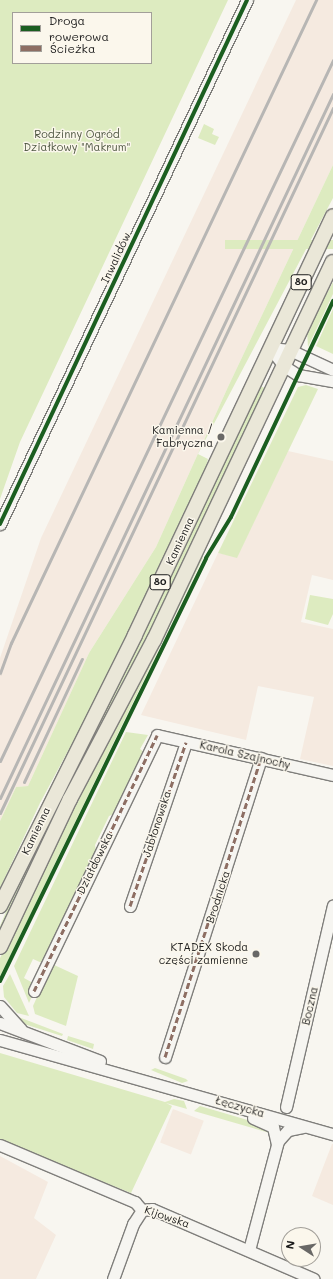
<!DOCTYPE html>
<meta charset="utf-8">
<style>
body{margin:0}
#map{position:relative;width:333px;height:1279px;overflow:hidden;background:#f8f6f0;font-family:Mali,sans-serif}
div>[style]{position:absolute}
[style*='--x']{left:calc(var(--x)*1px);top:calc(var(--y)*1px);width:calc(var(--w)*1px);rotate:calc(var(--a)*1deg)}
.built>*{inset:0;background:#f5eae0;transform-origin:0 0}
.green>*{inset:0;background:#ddebc0;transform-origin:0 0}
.roads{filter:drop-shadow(1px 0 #7f7e7b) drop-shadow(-1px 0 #7f7e7b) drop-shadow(0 1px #7f7e7b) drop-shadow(0 -1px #7f7e7b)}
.minor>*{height:11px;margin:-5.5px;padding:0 5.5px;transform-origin:5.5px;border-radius:5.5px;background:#f6f5f1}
.major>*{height:14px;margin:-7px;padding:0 7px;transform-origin:7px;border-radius:7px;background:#eae7d8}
.rail>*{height:3px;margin:-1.5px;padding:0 1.5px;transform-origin:1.5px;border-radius:1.5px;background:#b7b6b4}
.quiet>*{height:3px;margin-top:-1.5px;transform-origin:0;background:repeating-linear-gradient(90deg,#8d6e63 0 6px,transparent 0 9px)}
.cycleway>*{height:4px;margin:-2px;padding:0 2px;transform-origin:2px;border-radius:2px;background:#1b5e20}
.dots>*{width:11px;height:11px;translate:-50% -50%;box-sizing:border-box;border:2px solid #fbf7ec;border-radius:50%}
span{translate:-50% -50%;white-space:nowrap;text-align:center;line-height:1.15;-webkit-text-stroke:3px #fbf7ec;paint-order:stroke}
.shield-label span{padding:1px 3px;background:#fbf7ec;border:1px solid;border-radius:3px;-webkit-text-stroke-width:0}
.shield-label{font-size:10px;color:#1c1c1c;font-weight:700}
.park-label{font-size:11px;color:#4f5742}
.street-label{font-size:11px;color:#1c1c1c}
.poi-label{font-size:11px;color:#1c1c1c}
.right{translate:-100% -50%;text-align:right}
.legend{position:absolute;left:12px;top:12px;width:140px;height:52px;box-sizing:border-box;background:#fbf7ec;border:1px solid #a29f99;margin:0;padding:5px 7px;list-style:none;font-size:12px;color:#1c1c1c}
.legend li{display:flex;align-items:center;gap:8px;height:20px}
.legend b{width:20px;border:1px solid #a29f99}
.north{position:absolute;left:281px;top:1227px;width:40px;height:40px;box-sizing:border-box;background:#fbf7ec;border:1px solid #a29f99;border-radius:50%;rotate:282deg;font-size:11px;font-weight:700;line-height:16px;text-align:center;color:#1c1c1c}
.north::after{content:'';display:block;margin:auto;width:14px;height:18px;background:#696866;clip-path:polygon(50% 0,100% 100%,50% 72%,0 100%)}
</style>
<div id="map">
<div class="built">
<div style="clip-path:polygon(296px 0,333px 0,333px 165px,227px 389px,156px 547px,89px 653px,28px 786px,16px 787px,0 821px,0 658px,41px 538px)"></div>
<div style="clip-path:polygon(288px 451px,333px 461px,333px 580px,312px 575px,301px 622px,333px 629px,333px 766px,300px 759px,314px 697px,258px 686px,246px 740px,141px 715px,218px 553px,237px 557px)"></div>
<div style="left:173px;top:1109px;width:33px;height:36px;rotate:21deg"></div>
<div style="clip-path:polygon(332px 1144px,333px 1144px,333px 1205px,312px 1196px)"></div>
<div style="clip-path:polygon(0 1156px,48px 1182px,34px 1218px,56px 1235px,36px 1279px,0 1279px)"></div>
</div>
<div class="green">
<div style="clip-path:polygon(evenodd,0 0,228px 0,20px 442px,0 499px,0 0,13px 13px,151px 13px,151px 63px,13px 63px,13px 13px)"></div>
<div style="clip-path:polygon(204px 124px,214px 129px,212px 134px,219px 137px,215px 145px,198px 138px)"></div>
<div style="clip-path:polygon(333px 165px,333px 198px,198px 454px,208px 459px,203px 479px,120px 654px,40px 803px,0 888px,0 821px,16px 787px,28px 786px,89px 653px,156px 547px,227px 389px)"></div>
<div style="left:333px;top:240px;width:9px;height:108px;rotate:90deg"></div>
<div style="clip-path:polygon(333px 282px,333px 294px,308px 347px,307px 331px)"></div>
<div style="clip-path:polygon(333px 309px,333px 354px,316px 346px)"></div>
<div style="clip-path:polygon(258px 385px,267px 389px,140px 655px,0 933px,0 926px,40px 831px)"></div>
<div style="clip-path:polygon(306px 385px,318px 389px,237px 558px,218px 553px,298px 387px)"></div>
<div style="clip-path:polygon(201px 555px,203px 558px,0 977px,0 958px)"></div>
<div style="clip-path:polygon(310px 595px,333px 599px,333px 614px,328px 625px,305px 619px)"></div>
<div style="clip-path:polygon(126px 732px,148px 735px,140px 749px,144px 752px,114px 814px,109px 816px,95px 845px,96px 851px,42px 963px,33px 959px,24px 978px,33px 983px,33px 994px,29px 1003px,14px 966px)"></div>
<div style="clip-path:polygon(52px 964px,78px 976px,66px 1026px,35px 1014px,33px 1006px)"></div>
<div style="clip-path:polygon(10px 974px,29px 1016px,17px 1013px,4px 997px,3px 986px)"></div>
<div style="clip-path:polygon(16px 1016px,63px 1034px,62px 1036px,24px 1024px,14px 1017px)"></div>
<div style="clip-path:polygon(68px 1036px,94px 1044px,93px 1049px,67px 1040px)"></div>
<div style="clip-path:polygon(0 1053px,165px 1102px,174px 1099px,184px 1101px,187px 1109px,166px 1103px,172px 1106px,131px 1193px,0 1141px)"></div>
<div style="clip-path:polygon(155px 1068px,186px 1079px,188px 1081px,182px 1083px,151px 1070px)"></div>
<div style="clip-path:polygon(200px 1106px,251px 1121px,273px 1134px,194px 1111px)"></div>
</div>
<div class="roads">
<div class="minor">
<div style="--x:270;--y:348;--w:23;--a:52"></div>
<div style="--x:284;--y:366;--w:17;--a:33"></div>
<div style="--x:298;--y:375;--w:36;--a:10"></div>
<div style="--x:270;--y:348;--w:20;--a:6"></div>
<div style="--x:290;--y:350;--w:47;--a:24.9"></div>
<div style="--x:0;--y:524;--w:579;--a:-64.76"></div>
<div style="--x:130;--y:906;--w:173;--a:-71.1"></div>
<div style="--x:34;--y:991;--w:284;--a:-64.3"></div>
<div style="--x:157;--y:735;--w:180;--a:12.8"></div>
<div style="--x:0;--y:1006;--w:31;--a:48"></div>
<div style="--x:0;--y:1023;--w:107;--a:20.8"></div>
<div style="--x:0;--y:1040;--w:346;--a:15.8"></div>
<div style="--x:165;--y:1057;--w:314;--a:-72.2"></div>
<div style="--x:286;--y:1107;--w:207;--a:-76.9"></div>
<div style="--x:253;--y:1118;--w:22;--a:24"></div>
<div style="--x:273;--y:1127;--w:17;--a:77"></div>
<div style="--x:0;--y:1145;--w:147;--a:22.9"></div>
<div style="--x:135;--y:1202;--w:11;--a:49"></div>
<div style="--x:142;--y:1210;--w:10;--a:-6"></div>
<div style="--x:152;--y:1209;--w:176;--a:23.4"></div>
<div style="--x:249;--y:1250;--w:113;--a:-75.1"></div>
<div style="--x:278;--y:1141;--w:15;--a:-48"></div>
<div style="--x:288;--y:1130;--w:15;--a:-11"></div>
<div style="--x:113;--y:1279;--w:59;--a:-70"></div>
<div style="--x:133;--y:1224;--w:17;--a:-57"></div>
</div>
<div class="major">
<div style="--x:0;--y:906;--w:303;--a:-63.5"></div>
<div style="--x:135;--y:635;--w:463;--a:-64.7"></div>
<div style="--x:0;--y:947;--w:164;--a:-64.7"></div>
<div style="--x:70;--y:799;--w:180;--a:-62.2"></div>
<div style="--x:154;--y:640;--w:418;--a:-64.7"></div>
</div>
</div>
<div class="rail">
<div style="--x:0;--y:673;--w:32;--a:-70"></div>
<div style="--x:11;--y:643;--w:712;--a:-64.62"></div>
<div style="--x:0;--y:761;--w:776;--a:-64.59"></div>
<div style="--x:24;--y:782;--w:136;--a:-64.8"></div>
<div style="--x:0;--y:798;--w:779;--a:-64.69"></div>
<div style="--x:0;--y:813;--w:780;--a:-64.72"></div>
</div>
<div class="quiet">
<div style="--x:130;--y:906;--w:173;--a:-71.1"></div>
<div style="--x:34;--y:991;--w:284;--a:-64.3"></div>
<div style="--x:165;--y:1057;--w:314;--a:-72.2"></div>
</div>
<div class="cycleway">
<div style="--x:0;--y:524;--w:579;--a:-64.76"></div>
<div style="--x:0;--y:981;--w:470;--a:-64"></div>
<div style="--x:206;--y:558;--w:48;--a:-58.6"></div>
<div style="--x:231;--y:517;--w:239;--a:-64.7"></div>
</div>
<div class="dots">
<div style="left:221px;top:437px;background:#696866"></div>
<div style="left:256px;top:954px;background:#696866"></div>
</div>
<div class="shield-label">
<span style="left:301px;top:282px">80</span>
<span style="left:160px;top:582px">80</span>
</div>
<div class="park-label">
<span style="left:77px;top:141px">Rodzinny Ogród<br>Działkowy "Makrum"</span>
</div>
<div class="street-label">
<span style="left:116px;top:258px;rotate:-65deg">Inwalidów</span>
<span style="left:180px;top:541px;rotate:-65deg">Kamienna</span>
<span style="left:245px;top:755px;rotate:13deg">Karola Szajnochy</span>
<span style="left:157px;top:824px;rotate:-72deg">Jabłonowska</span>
<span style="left:36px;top:831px;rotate:-64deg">Kamienna</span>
<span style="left:95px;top:863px;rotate:-64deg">Działdowska</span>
<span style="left:218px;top:897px;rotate:-72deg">Brodnicka</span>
<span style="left:310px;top:1006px;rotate:-77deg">Boczna</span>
<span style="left:240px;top:1107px;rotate:16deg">Łęczycka</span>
<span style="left:167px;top:1217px;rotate:19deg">Kijowska</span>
</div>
<div class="poi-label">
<span class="right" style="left:213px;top:437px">Kamienna /<br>Fabryczna</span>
<span class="right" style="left:248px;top:954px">KTADEX Skoda<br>części zamienne</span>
</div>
<ul class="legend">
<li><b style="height:5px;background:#1b5e20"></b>Droga rowerowa</li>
<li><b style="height:5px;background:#8d6e63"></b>Ścieżka</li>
</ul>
<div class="north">N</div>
</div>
